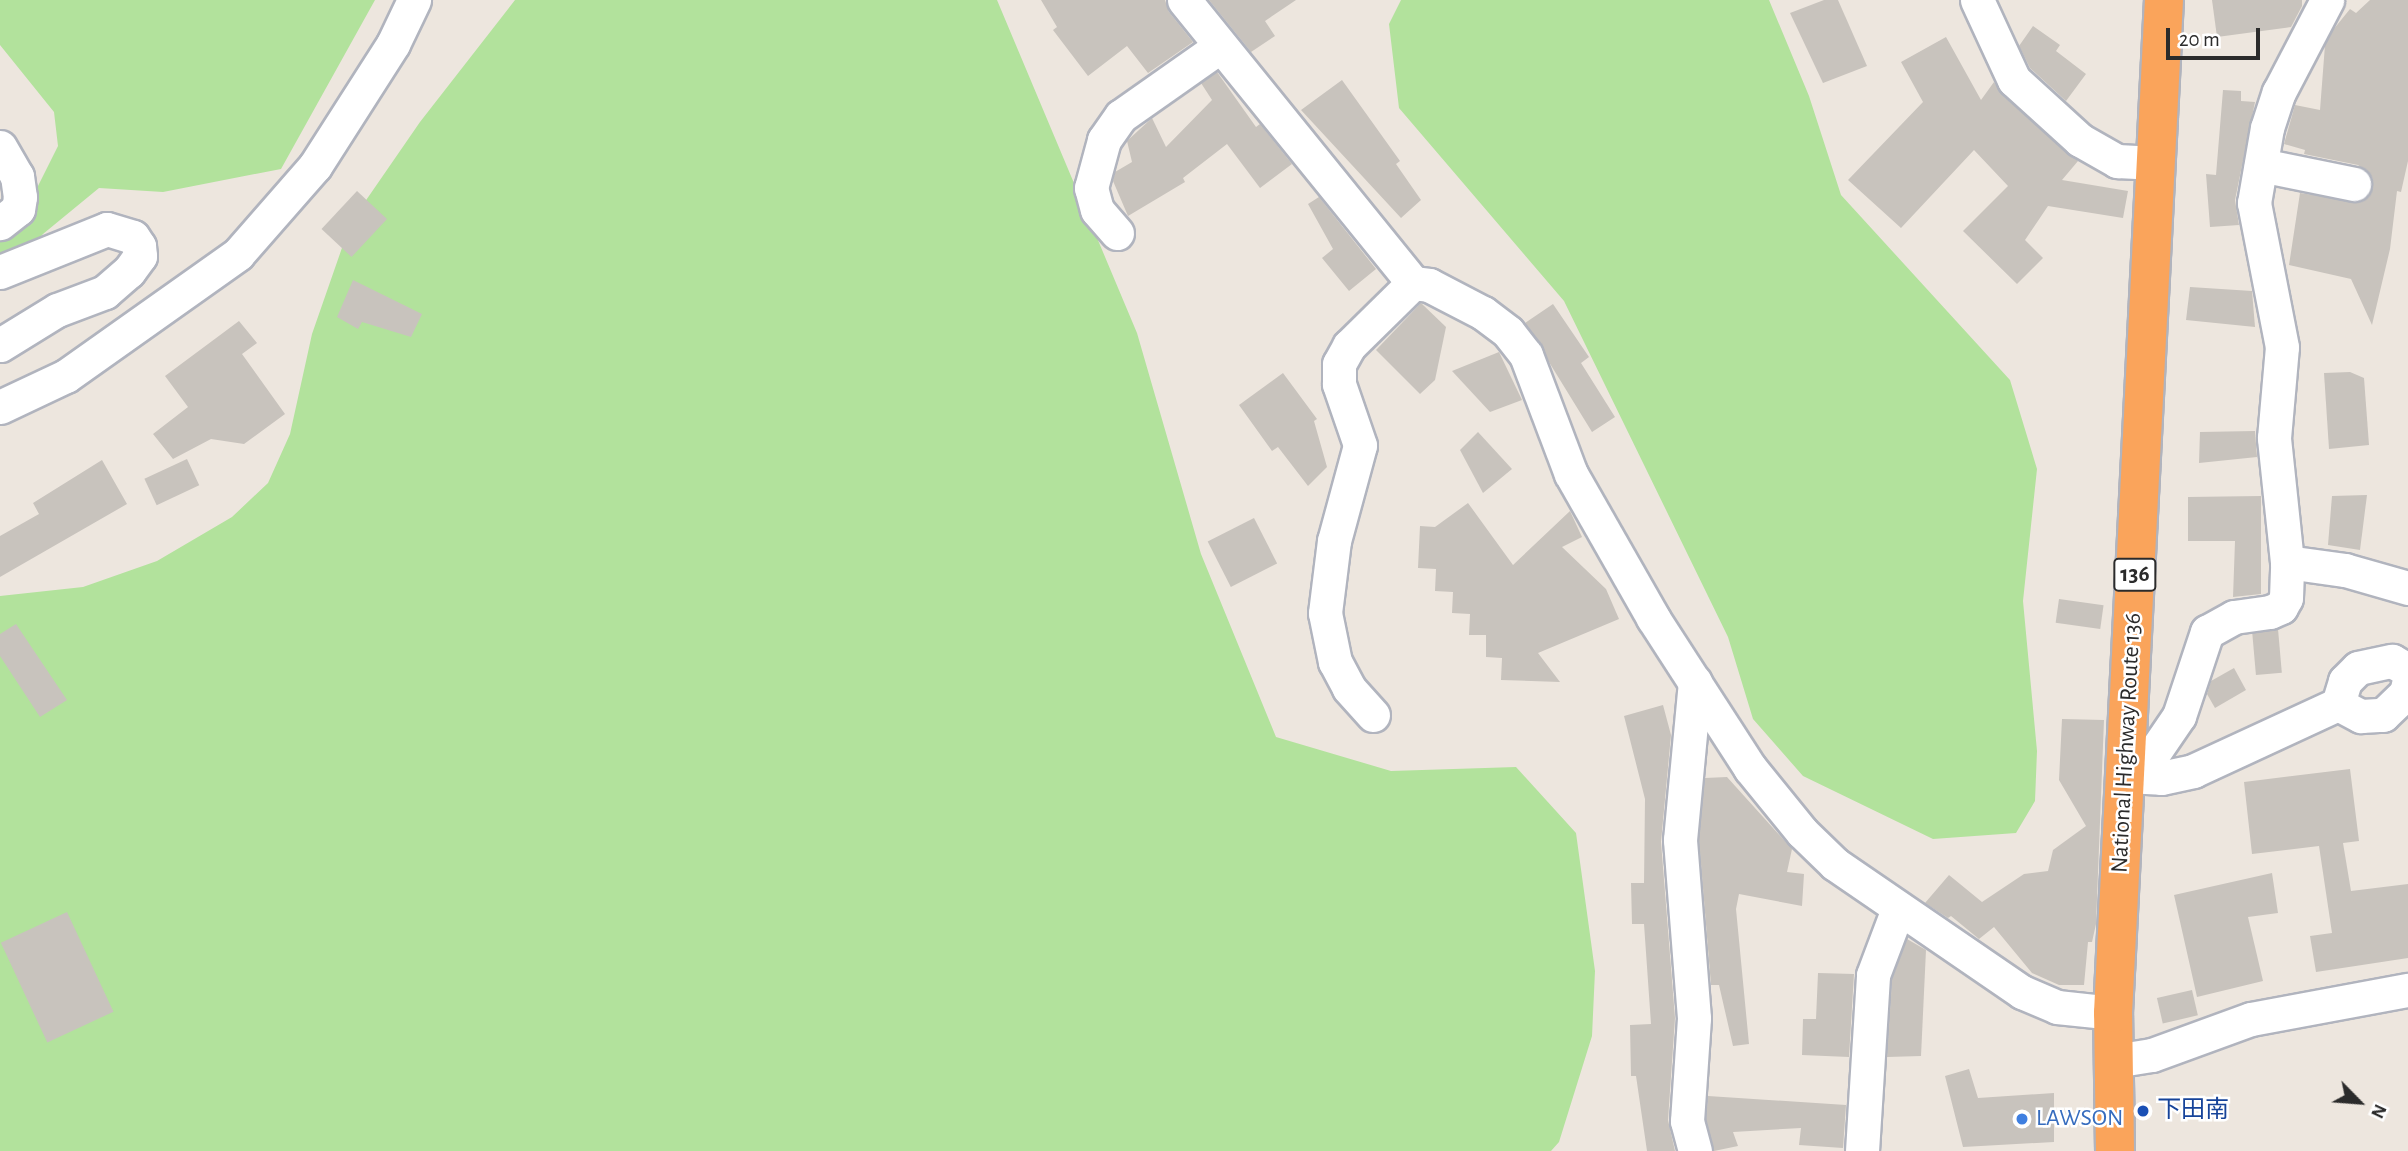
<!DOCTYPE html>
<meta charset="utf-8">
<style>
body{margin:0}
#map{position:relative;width:2408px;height:1151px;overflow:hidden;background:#ede6de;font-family:"Alegreya Sans","Noto Sans JP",sans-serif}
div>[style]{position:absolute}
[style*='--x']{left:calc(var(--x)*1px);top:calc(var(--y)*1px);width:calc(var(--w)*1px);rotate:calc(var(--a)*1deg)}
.green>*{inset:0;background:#b2e29c}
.building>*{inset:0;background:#c8c3bd;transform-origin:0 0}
.roads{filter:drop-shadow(2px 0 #b1b4be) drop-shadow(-2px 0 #b1b4be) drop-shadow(0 2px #b1b4be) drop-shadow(0 -2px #b1b4be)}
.street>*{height:33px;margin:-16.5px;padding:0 16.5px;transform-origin:16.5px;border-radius:16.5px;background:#fff}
.highway>*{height:38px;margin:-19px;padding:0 19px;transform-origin:19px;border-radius:19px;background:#faa45b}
.dots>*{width:19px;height:19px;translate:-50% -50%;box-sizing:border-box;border:4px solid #fff;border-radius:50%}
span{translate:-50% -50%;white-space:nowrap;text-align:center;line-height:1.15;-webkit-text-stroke:5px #fff;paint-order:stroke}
.shield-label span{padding:2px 5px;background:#fff;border:2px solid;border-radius:5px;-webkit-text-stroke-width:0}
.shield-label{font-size:23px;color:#2b2b2b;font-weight:700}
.street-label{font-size:24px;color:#2b2b2b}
.transit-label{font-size:24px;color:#164399}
.left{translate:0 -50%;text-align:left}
.shop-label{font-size:24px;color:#366cbe}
.north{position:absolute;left:2324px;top:1067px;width:70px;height:70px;-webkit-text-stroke:5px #fff;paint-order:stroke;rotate:115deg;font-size:19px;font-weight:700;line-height:28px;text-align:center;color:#2b2b2b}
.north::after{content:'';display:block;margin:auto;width:24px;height:32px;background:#2b2b2b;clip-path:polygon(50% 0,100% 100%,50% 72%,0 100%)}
.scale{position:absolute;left:2166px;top:28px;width:94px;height:32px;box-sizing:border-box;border:4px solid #2b2b2b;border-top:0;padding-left:9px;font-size:21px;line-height:24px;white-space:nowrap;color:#2b2b2b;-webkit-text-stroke:5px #fff;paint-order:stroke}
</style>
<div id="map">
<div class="green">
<div style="clip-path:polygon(0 0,375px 0,281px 169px,163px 192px,99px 188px,43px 234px,0 285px,0 227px,28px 206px,58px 146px,54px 112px,0 45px)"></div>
<div style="clip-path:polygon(515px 0,997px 0,1137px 333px,1201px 554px,1276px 737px,1391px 771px,1516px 767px,1576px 833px,1595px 971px,1592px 1036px,1559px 1142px,1551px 1151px,0 1151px,0 596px,83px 587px,157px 561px,232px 517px,268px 483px,290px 434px,312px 334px,351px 222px,420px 122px)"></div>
<div style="clip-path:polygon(1401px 0,1769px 0,1809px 96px,1841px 195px,2010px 380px,2037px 469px,2023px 601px,2037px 751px,2035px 801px,2016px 833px,1933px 839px,1803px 776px,1753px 719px,1728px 637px,1564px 301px,1399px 108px,1389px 24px)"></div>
</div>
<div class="building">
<div style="clip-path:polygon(1041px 0,1165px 0,1169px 12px,1193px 42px,1148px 73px,1127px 46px,1088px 76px,1053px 30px,1057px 27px)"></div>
<div style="clip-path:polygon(1209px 0,1296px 0,1265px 21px,1275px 36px,1251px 52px)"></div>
<div style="clip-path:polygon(1824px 0,1838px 0,1867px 66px,1823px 83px,1790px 13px)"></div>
<div style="clip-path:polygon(2212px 0,2302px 0,2302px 6px,2291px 27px,2217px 37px)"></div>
<div style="clip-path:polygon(2370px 0,2408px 0,2408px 161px,2401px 192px,2397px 191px,2390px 249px,2372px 325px,2351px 279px,2289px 265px,2300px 193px,2359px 202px,2373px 188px,2372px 177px,2358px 165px,2304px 154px,2305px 150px,2284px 144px,2295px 105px,2320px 110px,2325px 45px,2333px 30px,2350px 9px,2356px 13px)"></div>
<div style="clip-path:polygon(2033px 26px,2060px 45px,2056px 51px,2086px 74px,2066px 101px,2030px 68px,2019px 46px)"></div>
<div style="clip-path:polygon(1946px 37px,1981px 100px,1994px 82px,2001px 94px,2078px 161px,2062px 180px,2128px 191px,2123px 218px,2048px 206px,2025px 240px,2043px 258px,2017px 284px,1963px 231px,2008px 186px,1974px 150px,1901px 228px,1848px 180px,1923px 102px,1901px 62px)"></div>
<div style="clip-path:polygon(1217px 72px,1256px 127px,1260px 124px,1292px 164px,1260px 188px,1227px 144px,1183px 178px,1185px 182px,1128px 216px,1113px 181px,1115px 172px,1132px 162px,1127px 141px,1152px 118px,1166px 147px,1212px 100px,1201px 83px)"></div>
<div style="clip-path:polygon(1342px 80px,1400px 161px,1396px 164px,1421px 200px,1401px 218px,1301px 110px)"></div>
<div style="clip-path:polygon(2223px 90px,2241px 91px,2241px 101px,2255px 102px,2235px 200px,2239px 225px,2210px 227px,2206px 174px,2216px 175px)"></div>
<div style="left:357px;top:191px;width:41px;height:52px;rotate:43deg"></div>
<div style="clip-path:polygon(1319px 197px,1376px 269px,1349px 291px,1322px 258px,1333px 249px,1308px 204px)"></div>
<div style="clip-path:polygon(353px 280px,422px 314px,411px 337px,362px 322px,358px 329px,337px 317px)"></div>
<div style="clip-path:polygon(2190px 287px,2252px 291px,2255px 327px,2186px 320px)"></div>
<div style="clip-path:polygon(1421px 303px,1446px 327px,1435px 380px,1420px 394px,1376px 350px)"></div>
<div style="clip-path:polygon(1553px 304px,1589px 357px,1581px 363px,1615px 417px,1592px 432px,1525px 323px)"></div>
<div style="clip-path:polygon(239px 321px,257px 343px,242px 354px,285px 414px,244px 444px,211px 439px,173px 459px,153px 434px,188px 407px,165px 376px)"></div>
<div style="clip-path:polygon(1499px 352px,1522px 400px,1490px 412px,1452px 371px)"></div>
<div style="clip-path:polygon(2350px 372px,2364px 378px,2369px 445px,2329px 449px,2324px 373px)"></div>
<div style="clip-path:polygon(1283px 373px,1317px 419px,1314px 421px,1327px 467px,1308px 486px,1278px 447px,1272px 451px,1239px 405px)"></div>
<div style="clip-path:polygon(2255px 431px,2257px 457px,2199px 463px,2200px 432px)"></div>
<div style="clip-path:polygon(1478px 432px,1512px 469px,1483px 493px,1460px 450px)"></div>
<div style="left:187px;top:459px;width:29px;height:47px;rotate:65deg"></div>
<div style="clip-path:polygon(102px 460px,127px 504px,0 577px,0 536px,39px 514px,33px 503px)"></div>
<div style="clip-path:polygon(2367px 495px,2360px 550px,2328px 545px,2332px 496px)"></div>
<div style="clip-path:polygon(2261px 496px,2261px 594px,2233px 597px,2235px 541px,2188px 541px,2188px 497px)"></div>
<div style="clip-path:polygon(1468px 503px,1513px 565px,1570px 511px,1582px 537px,1562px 547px,1606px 589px,1619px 619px,1538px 653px,1560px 682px,1501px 680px,1502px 658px,1486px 657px,1486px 635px,1469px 635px,1470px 614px,1452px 613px,1453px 592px,1435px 591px,1436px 569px,1418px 568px,1420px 526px,1435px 527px)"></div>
<div style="left:1254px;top:518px;width:51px;height:52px;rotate:63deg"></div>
<div style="left:2059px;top:599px;width:45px;height:24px;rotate:8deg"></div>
<div style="clip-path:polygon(16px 624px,67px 700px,40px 717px,0 656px,0 634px)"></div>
<div style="left:2278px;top:629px;width:44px;height:26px;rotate:85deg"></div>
<div style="clip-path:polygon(2234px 668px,2246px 690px,2215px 708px,2207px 694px,2211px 681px)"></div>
<div style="clip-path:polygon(1663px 705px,1671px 735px,1661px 842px,1675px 1018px,1668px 1120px,1675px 1151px,1647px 1151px,1636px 1076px,1631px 1076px,1630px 1025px,1651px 1024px,1644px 924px,1632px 924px,1631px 883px,1644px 883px,1645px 799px,1624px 716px)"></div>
<div style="clip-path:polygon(2062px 719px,2104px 720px,2096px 924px,2092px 942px,2088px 942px,2084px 985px,2059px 985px,2032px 973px,1994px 927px,1979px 939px,1951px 916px,1948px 918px,1925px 903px,1949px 875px,1982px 902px,2024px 874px,2048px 871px,2053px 850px,2086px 826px,2059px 780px)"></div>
<div style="clip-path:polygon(2350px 769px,2359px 841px,2343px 843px,2351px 891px,2408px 884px,2408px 958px,2316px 972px,2310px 936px,2332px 933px,2319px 846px,2252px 854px,2244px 782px)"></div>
<div style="clip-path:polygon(1727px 777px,1792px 849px,1787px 872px,1804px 874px,1802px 906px,1739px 894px,1736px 909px,1749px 1044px,1733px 1046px,1719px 985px,1711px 985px,1699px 840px,1705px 778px)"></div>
<div style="clip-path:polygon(2272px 873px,2278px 913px,2248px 917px,2263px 981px,2197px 997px,2174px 895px)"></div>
<div style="left:67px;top:912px;width:110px;height:73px;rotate:65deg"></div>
<div style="clip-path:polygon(1907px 939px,1926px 950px,1921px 1056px,1887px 1057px,1892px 979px)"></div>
<div style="clip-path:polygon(1818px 973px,1854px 974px,1849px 1057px,1802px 1055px,1803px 1019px,1816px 1019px)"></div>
<div style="left:2192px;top:990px;width:26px;height:36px;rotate:77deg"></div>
<div style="clip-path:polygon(1969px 1069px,1978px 1098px,2054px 1093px,2054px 1142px,1963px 1147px,1945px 1076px)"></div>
<div style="clip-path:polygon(1708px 1096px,1846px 1105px,1843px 1148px,1799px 1145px,1801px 1128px,1733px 1132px,1738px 1146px,1714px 1151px,1706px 1119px)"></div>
</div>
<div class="roads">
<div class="street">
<div style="--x:1184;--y:0;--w:364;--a:51"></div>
<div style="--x:1413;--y:283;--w:16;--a:7"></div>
<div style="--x:1429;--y:285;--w:61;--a:27.4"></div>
<div style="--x:1483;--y:313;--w:31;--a:37"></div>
<div style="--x:1508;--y:332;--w:29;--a:52"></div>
<div style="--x:1526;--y:355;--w:127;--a:69.3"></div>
<div style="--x:1571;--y:474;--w:166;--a:60.3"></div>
<div style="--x:1653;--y:618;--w:179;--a:57.1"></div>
<div style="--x:1750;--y:768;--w:82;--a:50.9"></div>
<div style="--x:1802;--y:832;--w:46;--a:44.1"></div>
<div style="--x:1835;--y:864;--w:227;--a:34.4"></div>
<div style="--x:2022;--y:992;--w:38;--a:23"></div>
<div style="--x:2057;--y:1007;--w:56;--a:6.1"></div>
<div style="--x:1977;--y:0;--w:88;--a:65.2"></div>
<div style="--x:2014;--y:80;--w:89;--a:42.3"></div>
<div style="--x:2080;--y:140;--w:43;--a:29.6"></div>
<div style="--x:2117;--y:161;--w:39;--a:3"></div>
<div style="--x:0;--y:147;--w:34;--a:60"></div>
<div style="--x:17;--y:176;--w:21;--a:82"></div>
<div style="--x:20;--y:197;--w:12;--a:99"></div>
<div style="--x:18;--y:209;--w:23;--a:142"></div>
<div style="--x:2261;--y:165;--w:95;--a:11.5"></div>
<div style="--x:1117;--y:233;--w:30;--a:-131"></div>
<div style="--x:1097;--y:210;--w:23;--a:-105"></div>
<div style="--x:1091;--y:188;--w:50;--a:-74.8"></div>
<div style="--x:1104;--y:140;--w:29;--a:-55"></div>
<div style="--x:1121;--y:116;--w:120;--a:-35.1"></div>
<div style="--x:0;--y:272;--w:115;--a:-21.9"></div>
<div style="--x:107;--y:229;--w:27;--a:17"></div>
<div style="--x:133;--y:237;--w:11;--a:56"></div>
<div style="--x:139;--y:246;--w:10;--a:84"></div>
<div style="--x:140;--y:256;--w:19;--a:126"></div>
<div style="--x:129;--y:271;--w:32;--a:139"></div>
<div style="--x:105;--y:292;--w:51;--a:159.4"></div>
<div style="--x:57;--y:310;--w:67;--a:148.4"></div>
<div style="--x:0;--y:407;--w:73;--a:-25.2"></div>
<div style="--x:66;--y:376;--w:211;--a:-35.3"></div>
<div style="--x:238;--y:254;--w:117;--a:-48.8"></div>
<div style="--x:315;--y:166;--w:145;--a:-57.4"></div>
<div style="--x:393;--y:44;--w:49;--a:-64.5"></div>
<div style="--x:2287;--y:562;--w:59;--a:7.9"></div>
<div style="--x:2345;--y:570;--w:66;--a:15.9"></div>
<div style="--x:2338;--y:704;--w:26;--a:28"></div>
<div style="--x:2361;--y:716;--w:22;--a:-3"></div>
<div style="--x:2383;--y:715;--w:32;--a:-44"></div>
<div style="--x:2406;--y:693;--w:9;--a:-77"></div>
<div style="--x:1373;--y:715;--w:36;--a:-132"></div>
<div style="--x:1349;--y:688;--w:30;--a:-118"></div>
<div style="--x:1335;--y:662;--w:50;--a:-101.5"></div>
<div style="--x:1325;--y:613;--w:73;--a:-82.9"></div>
<div style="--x:1334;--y:541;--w:99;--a:-74.8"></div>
<div style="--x:1360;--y:445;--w:65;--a:-109"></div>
<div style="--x:1339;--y:384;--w:20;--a:-90"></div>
<div style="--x:1339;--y:364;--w:21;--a:-61"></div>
<div style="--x:1349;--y:346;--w:90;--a:-44.5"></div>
<div style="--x:2125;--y:776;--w:36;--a:3"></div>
<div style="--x:2161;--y:778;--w:33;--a:-12"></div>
<div style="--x:2193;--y:771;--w:160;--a:-24.8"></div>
<div style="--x:2338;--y:704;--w:24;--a:-73"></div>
<div style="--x:2345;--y:681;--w:18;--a:-45"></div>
<div style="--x:2358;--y:668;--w:35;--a:-12"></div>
<div style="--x:2392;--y:661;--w:18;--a:29"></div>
<div style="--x:2138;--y:776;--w:73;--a:-55.7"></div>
<div style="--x:2179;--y:716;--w:89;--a:-71.6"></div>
<div style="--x:2207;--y:632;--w:31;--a:-29"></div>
<div style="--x:2234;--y:617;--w:36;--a:-8"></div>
<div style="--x:2270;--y:612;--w:12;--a:-24"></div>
<div style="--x:2281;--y:607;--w:10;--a:-61"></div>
<div style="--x:2286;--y:598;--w:36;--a:-88"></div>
<div style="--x:2287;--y:562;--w:125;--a:-96"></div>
<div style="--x:2274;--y:438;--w:91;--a:-85"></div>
<div style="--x:2282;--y:347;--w:147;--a:-101"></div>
<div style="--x:2254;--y:203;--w:76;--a:-80.2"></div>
<div style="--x:2267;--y:128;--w:38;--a:-72"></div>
<div style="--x:2279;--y:92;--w:104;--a:-62.4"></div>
<div style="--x:2114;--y:1061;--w:38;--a:-9"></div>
<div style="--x:2152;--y:1055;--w:105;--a:-20"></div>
<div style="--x:2251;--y:1019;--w:160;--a:-10.5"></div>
<div style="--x:1695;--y:1151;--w:31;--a:-105"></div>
<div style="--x:1687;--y:1121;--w:103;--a:-86.1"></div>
<div style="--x:1694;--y:1018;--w:179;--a:-94.5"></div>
<div style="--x:1680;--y:840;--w:159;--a:-84.6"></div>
<div style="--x:1862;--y:1151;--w:176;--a:-86.4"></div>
<div style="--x:1873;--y:975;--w:71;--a:-69.3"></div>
</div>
<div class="highway">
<div style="--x:2115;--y:1151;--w:138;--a:-90.8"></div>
<div style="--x:2113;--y:1013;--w:1014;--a:-87.12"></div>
</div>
</div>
<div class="dots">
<div style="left:2143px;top:1111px;background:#1a4fb4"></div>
<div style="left:2022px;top:1119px;background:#3f7fe0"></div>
</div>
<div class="shield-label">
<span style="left:2135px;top:575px">136</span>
</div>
<div class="street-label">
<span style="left:2127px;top:743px;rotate:-87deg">National Highway Route 136</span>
</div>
<div class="transit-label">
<span class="left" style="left:2157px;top:1111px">下田南</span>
</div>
<div class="shop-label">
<span class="left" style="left:2036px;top:1119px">LAWSON</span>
</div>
<div class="north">N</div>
<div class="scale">20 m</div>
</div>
